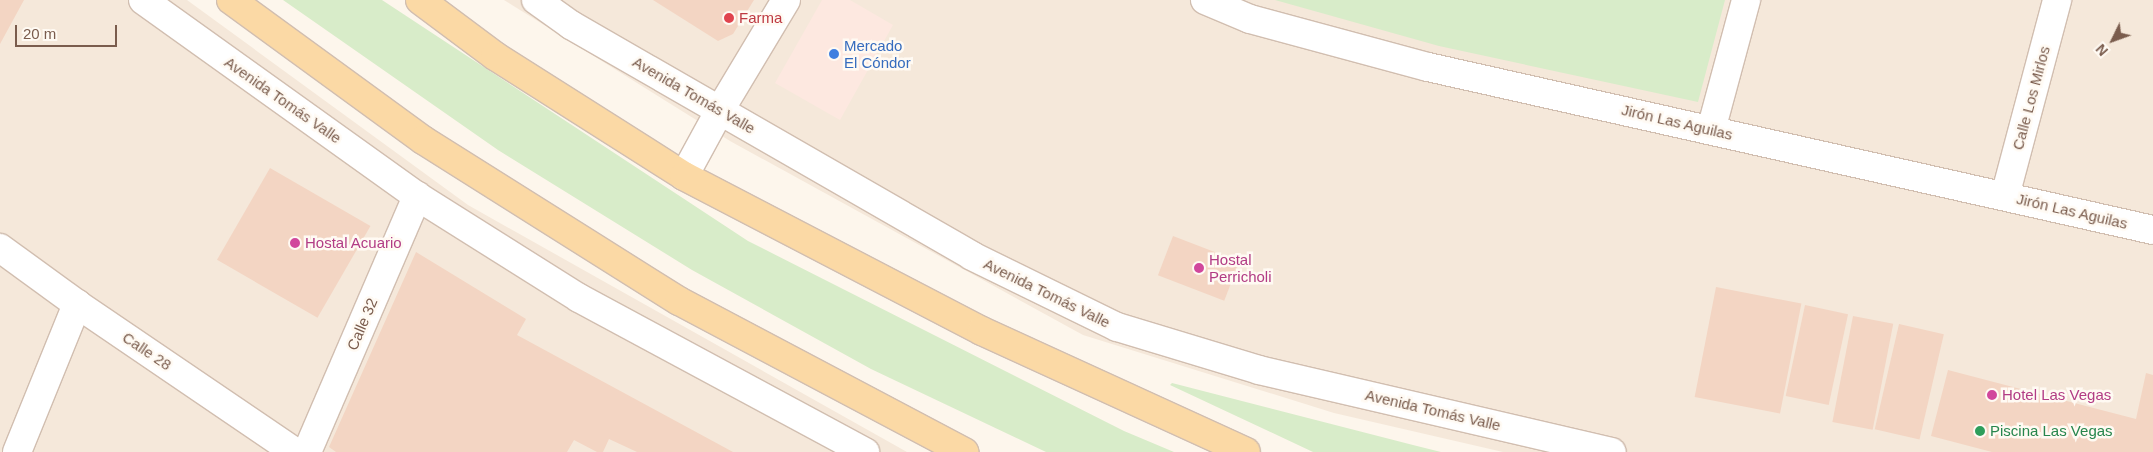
<!DOCTYPE html>
<meta charset="utf-8">
<style>
body{margin:0}
#map{position:relative;width:2153px;height:452px;overflow:hidden;background:#fdf6ec;font-family:Helvetica,sans-serif}
div>[style]{position:absolute}
[style*='--x']{left:calc(var(--x)*1px);top:calc(var(--y)*1px);width:calc(var(--w)*1px);rotate:calc(var(--a)*1deg)}
.residential>*{inset:0;background:#f5e8da}
.commercial>*{inset:0;background:#fde8e0}
.green>*{inset:0;background:#d8ecc9}
.building>*{inset:0;background:#f3d5c3;transform-origin:0 0}
.roads{filter:drop-shadow(1px 0 #d1beb0) drop-shadow(-1px 0 #d1beb0) drop-shadow(0 1px #d1beb0) drop-shadow(0 -1px #d1beb0)}
.minor>*{height:28px;margin:-14px;padding:0 14px;transform-origin:14px;border-radius:14px;background:#fff}
.tertiary>*{height:28px;margin:-14px;padding:0 14px;transform-origin:14px;border-radius:14px;background:#fff}
.primary>*{height:28px;margin:-14px;padding:0 14px;transform-origin:14px;border-radius:14px;background:#fbd9a5}
.dots>*{width:14px;height:14px;translate:-50% -50%;box-sizing:border-box;border:2px solid #fffaf3;border-radius:50%}
span{translate:-50% -50%;white-space:nowrap;text-align:center;line-height:1.15;-webkit-text-stroke:5px #fffaf3;paint-order:stroke}
.health-label{font-size:15px;color:#be3a42}
.left{translate:0 -50%;text-align:left}
.shop-label{font-size:15px;color:#366cbe}
.street-label{font-size:15px;color:#7a5c4d}
.hotel-label{font-size:15px;color:#b23c85}
.leisure-label{font-size:15px;color:#27864d}
.north{position:absolute;left:2088px;top:15px;width:50px;height:50px;-webkit-text-stroke:4px #fffaf3;paint-order:stroke;rotate:228deg;font-size:14px;font-weight:700;line-height:20px;text-align:center;color:#7a5c4d}
.north::after{content:'';display:block;margin:auto;width:18px;height:22px;background:#7a5c4d;clip-path:polygon(50% 0,100% 100%,50% 72%,0 100%)}
.scale{position:absolute;left:15px;top:25px;width:102px;height:22px;box-sizing:border-box;border:2px solid #7a5c4d;border-top:0;padding-left:6px;font-size:15px;line-height:18px;white-space:nowrap;color:#7a5c4d;-webkit-text-stroke:4px #fffaf3;paint-order:stroke}
</style>
<div id="map">
<div class="residential">
<div style="clip-path:polygon(0 0,187px 0,468px 205px,907px 452px,0 452px)"></div>
<div style="clip-path:polygon(504px 0,2153px 0,2153px 452px,1503px 452px,1334px 413px,1083px 335px,730px 141px)"></div>
</div>
<div class="commercial">
<div style="clip-path:polygon(822px 0,850px 0,893px 25px,840px 120px,775px 83px)"></div>
</div>
<div class="green">
<div style="clip-path:polygon(283px 0,382px 0,748px 241px,1124px 431px,1174px 452px,1046px 452px,871px 369px,692px 270px,498px 150px)"></div>
<div style="clip-path:polygon(1275px 0,1725px 0,1698px 102px,1439px 46px)"></div>
<div style="clip-path:polygon(1172px 383px,1413px 445px,1441px 452px,1313px 452px,1170px 385px)"></div>
</div>
<div class="building">
<div style="clip-path:polygon(0 0,24px 0,0 44px)"></div>
<div style="clip-path:polygon(653px 0,754px 0,733px 34px,718px 41px)"></div>
<div style="left:270px;top:168px;width:116px;height:106px;rotate:30deg"></div>
<div style="left:1173px;top:236px;width:71px;height:42px;rotate:21deg"></div>
<div style="clip-path:polygon(416px 252px,526px 319px,517px 335px,733px 452px,637px 452px,609px 439px,603px 452px,597px 452px,574px 440px,567px 452px,336px 452px,329px 447px)"></div>
<div style="left:1716px;top:287px;width:87px;height:112px;rotate:11deg"></div>
<div style="left:1805px;top:305px;width:44px;height:93px;rotate:12deg"></div>
<div style="left:1853px;top:316px;width:41px;height:108px;rotate:11deg"></div>
<div style="left:1899px;top:324px;width:46px;height:108px;rotate:13deg"></div>
<div style="clip-path:polygon(1948px 370px,2136px 419px,2146px 373px,2153px 375px,2153px 452px,1992px 452px,1931px 436px)"></div>
</div>
<div class="roads">
<div class="minor">
<div style="--x:1205;--y:0;--w:49;--a:22.9"></div>
<div style="--x:1250;--y:19;--w:184;--a:15.1"></div>
<div style="--x:1428;--y:67;--w:743;--a:12.67"></div>
<div style="--x:1711;--y:130;--w:135;--a:-74.9"></div>
<div style="--x:684;--y:176;--w:75;--a:-61.4"></div>
<div style="--x:720;--y:110;--w:128;--a:-59"></div>
<div style="--x:2005;--y:196;--w:203;--a:-75.1"></div>
<div style="--x:0;--y:248;--w:95;--a:36"></div>
<div style="--x:77;--y:304;--w:263;--a:34.2"></div>
<div style="--x:17;--y:452;--w:160;--a:-67.9"></div>
<div style="--x:307;--y:452;--w:279;--a:-66.7"></div>
</div>
<div class="tertiary">
<div style="--x:143;--y:0;--w:337;--a:35.6"></div>
<div style="--x:417;--y:196;--w:191;--a:32.2"></div>
<div style="--x:579;--y:298;--w:325;--a:28.3"></div>
<div style="--x:536;--y:0;--w:43;--a:35.5"></div>
<div style="--x:571;--y:25;--w:463;--a:29.9"></div>
<div style="--x:972;--y:256;--w:161;--a:26.1"></div>
<div style="--x:1117;--y:327;--w:148;--a:16.8"></div>
<div style="--x:1259;--y:370;--w:362;--a:13.1"></div>
</div>
<div class="primary">
<div style="--x:231;--y:0;--w:238;--a:36.1"></div>
<div style="--x:423;--y:140;--w:302;--a:32.2"></div>
<div style="--x:679;--y:301;--w:323;--a:27.9"></div>
<div style="--x:420;--y:0;--w:94;--a:36.7"></div>
<div style="--x:495;--y:56;--w:224;--a:32.4"></div>
<div style="--x:684;--y:176;--w:336;--a:27.5"></div>
<div style="--x:982;--y:331;--w:290;--a:24.6"></div>
</div>
</div>
<div class="dots">
<div style="left:729px;top:18px;background:#e0444e"></div>
<div style="left:834px;top:54px;background:#3f7fe0"></div>
<div style="left:295px;top:243px;background:#d1479c"></div>
<div style="left:1199px;top:268px;background:#d1479c"></div>
<div style="left:1992px;top:395px;background:#d1479c"></div>
<div style="left:1980px;top:431px;background:#2e9e5b"></div>
</div>
<div class="health-label">
<span class="left" style="left:739px;top:18px">Farma</span>
</div>
<div class="shop-label">
<span class="left" style="left:844px;top:54px">Mercado<br>El Cóndor</span>
</div>
<div class="street-label">
<span style="left:694px;top:95px;rotate:30deg">Avenida Tomás Valle</span>
<span style="left:2031px;top:98px;rotate:-75deg">Calle Los Mirlos</span>
<span style="left:283px;top:100px;rotate:35deg">Avenida Tomás Valle</span>
<span style="left:1677px;top:122px;rotate:13deg">Jirón Las Aguilas</span>
<span style="left:2072px;top:211px;rotate:13deg">Jirón Las Aguilas</span>
<span style="left:1047px;top:293px;rotate:26deg">Avenida Tomás Valle</span>
<span style="left:362px;top:324px;rotate:-67deg">Calle 32</span>
<span style="left:147px;top:351px;rotate:34deg">Calle 28</span>
<span style="left:1433px;top:410px;rotate:13deg">Avenida Tomás Valle</span>
</div>
<div class="hotel-label">
<span class="left" style="left:305px;top:243px">Hostal Acuario</span>
<span class="left" style="left:1209px;top:268px">Hostal<br>Perricholi</span>
<span class="left" style="left:2002px;top:395px">Hotel Las Vegas</span>
</div>
<div class="leisure-label">
<span class="left" style="left:1990px;top:431px">Piscina Las Vegas</span>
</div>
<div class="north">N</div>
<div class="scale">20 m</div>
</div>
